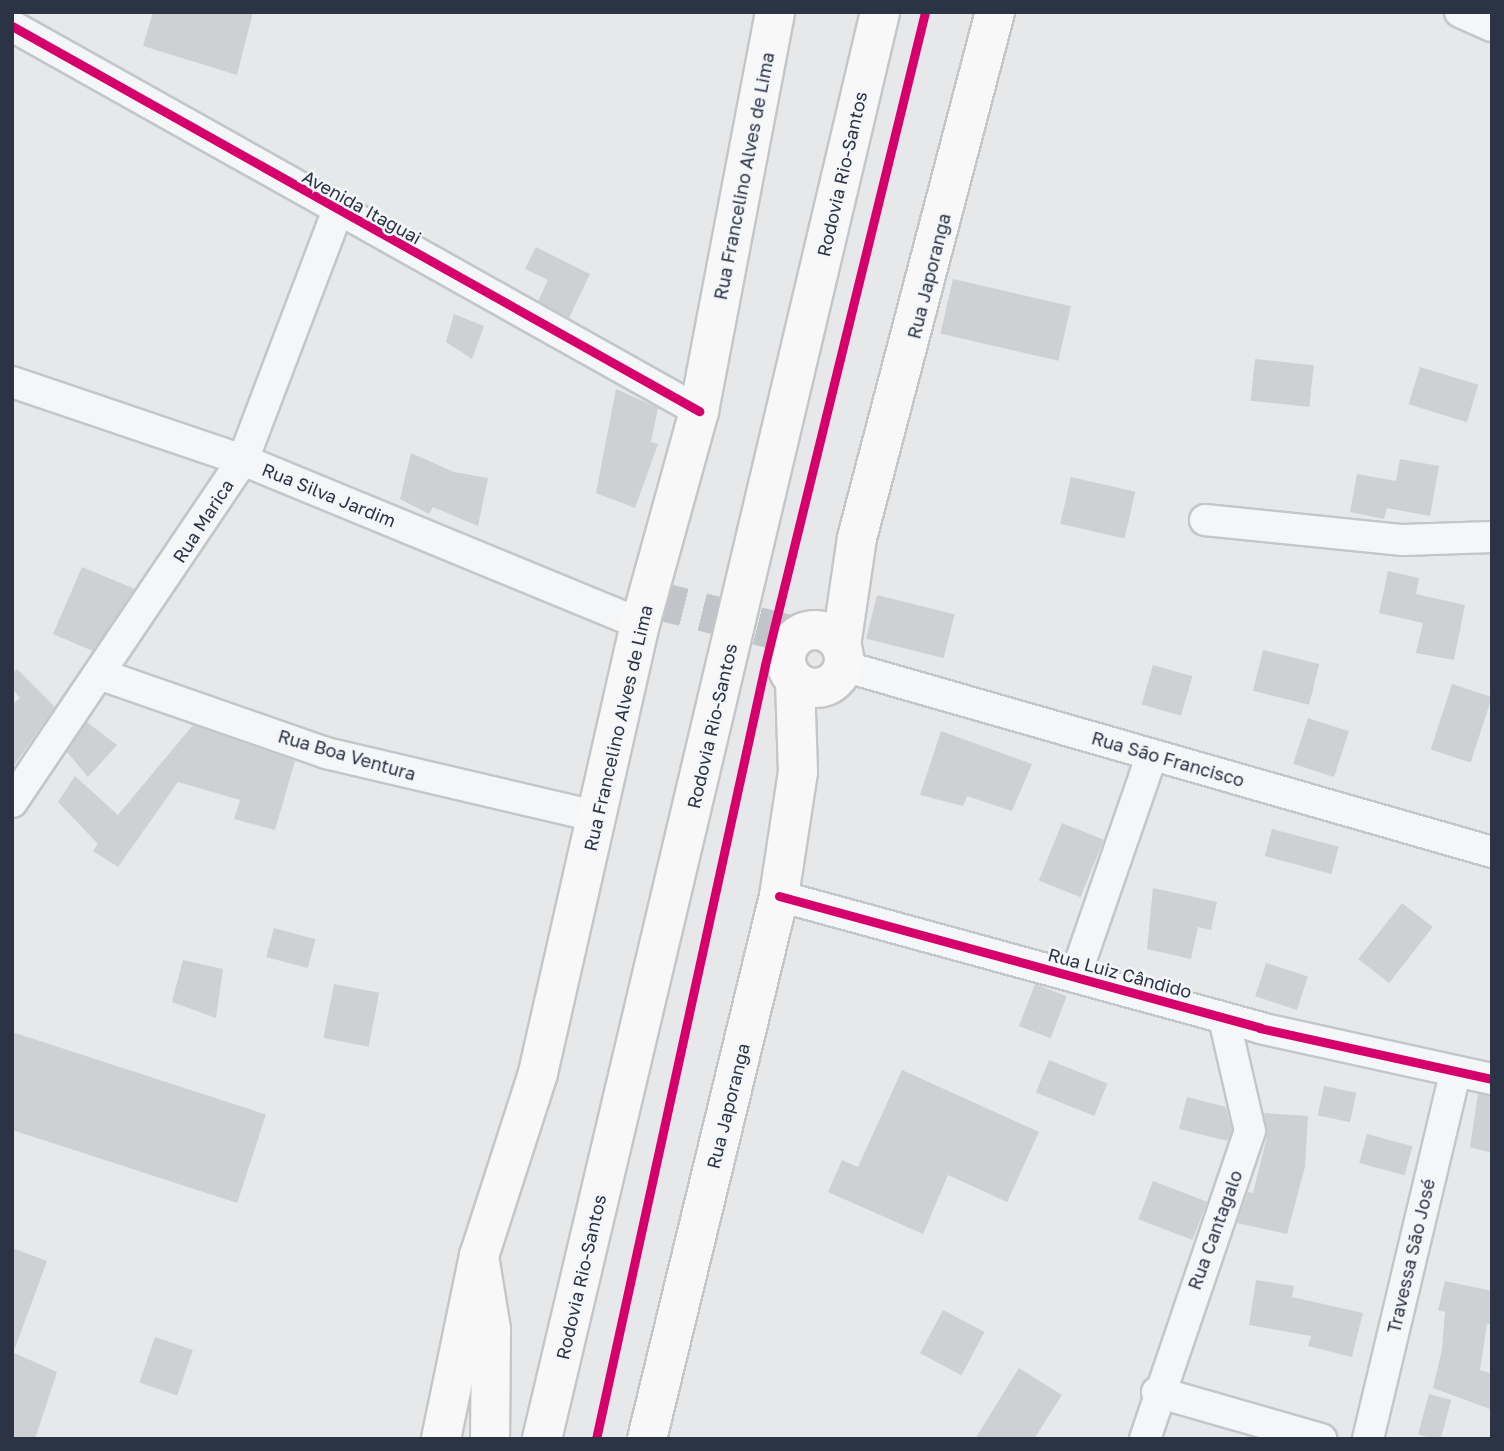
<!DOCTYPE html>
<meta charset="utf-8">
<style>
body{margin:0}
#map{position:relative;width:1504px;height:1451px;overflow:hidden;background:#e6e8ea;font-family:"Golos Text",sans-serif}
div>[style]{position:absolute}
[style*='--x']{left:calc(var(--x)*1px);top:calc(var(--y)*1px);width:calc(var(--w)*1px);rotate:calc(var(--a)*1deg)}
.building>*{inset:0;background:#ced0d3;transform-origin:0 0}
.major-tunnel>*{height:38px;margin-top:-19px;transform-origin:0;background:repeating-linear-gradient(90deg,#c1c4c9 0 38px,transparent 0 57px)}
.roads{filter:drop-shadow(2px 0 #c4c6c8) drop-shadow(-2px 0 #c4c6c8) drop-shadow(0 2px #c4c6c8) drop-shadow(0 -2px #c4c6c8)}
.minor>*{height:30px;margin:-15px;padding:0 15px;transform-origin:15px;border-radius:15px;background:#f5f6f7}
.major>*{height:38px;margin:-19px;padding:0 19px;transform-origin:19px;border-radius:19px;background:#f8f8f8}
.major>.ring{margin:-19px;padding:0;box-sizing:content-box;background:none;border:38px solid #f8f8f8;border-radius:50%}
.highway>*{height:38px;margin:-19px;padding:0 19px;transform-origin:19px;border-radius:19px;background:#f8f8f8}
.cycleway>*{height:9px;margin:-4.5px;padding:0 4.5px;transform-origin:4.5px;border-radius:4.5px;background:#d6006c}
span{translate:-50% -50%;white-space:nowrap;text-align:center;line-height:1.15;-webkit-text-stroke:5px #f4f6f9;paint-order:stroke}
.street-label{font-size:18px;color:#2b3445}
.frame{position:absolute;inset:0;border:14px solid #2b3445;pointer-events:none}
</style>
<div id="map">
<div class="building">
<div style="clip-path:polygon(153px 12px,253px 12px,237px 75px,143px 46px)"></div>
<div style="clip-path:polygon(536px 247px,590px 274px,569px 318px,538px 301px,548px 280px,525px 269px)"></div>
<div style="left:953px;top:279px;width:121px;height:56px;rotate:13deg"></div>
<div style="clip-path:polygon(454px 314px,484px 326px,472px 359px,446px 342px)"></div>
<div style="left:1255px;top:359px;width:59px;height:42px;rotate:6deg"></div>
<div style="left:1420px;top:367px;width:61px;height:39px;rotate:17deg"></div>
<div style="clip-path:polygon(616px 389px,658px 408px,651px 442px,658px 444px,635px 508px,596px 493px)"></div>
<div style="clip-path:polygon(411px 453px,454px 472px,488px 478px,478px 526px,433px 507px,429px 514px,400px 499px)"></div>
<div style="clip-path:polygon(1400px 459px,1439px 466px,1430px 516px,1387px 508px,1384px 519px,1350px 512px,1357px 474px,1396px 481px)"></div>
<div style="left:1071px;top:477px;width:66px;height:48px;rotate:13deg"></div>
<div style="clip-path:polygon(82px 567px,135px 589px,93px 651px,53px 634px)"></div>
<div style="clip-path:polygon(1388px 571px,1419px 578px,1416px 594px,1465px 605px,1454px 660px,1416px 653px,1423px 623px,1379px 613px)"></div>
<div style="left:877px;top:595px;width:80px;height:45px;rotate:14deg"></div>
<div style="left:1263px;top:650px;width:58px;height:42px;rotate:14deg"></div>
<div style="left:1153px;top:665px;width:41px;height:41px;rotate:16deg"></div>
<div style="clip-path:polygon(17px 669px,55px 707px,12px 768px,12px 705px,20px 698px,12px 689px,12px 674px)"></div>
<div style="left:1452px;top:684px;width:42px;height:69px;rotate:18deg"></div>
<div style="left:1308px;top:718px;width:43px;height:48px;rotate:18deg"></div>
<div style="clip-path:polygon(87px 722px,117px 745px,88px 777px,67px 752px)"></div>
<div style="clip-path:polygon(193px 725px,295px 761px,275px 830px,234px 819px,240px 800px,178px 782px,118px 867px,93px 851px,98px 844px,58px 802px,75px 776px,118px 815px)"></div>
<div style="clip-path:polygon(941px 731px,1032px 764px,1012px 811px,967px 796px,963px 806px,920px 795px)"></div>
<div style="left:1062px;top:823px;width:45px;height:62px;rotate:22deg"></div>
<div style="left:1272px;top:829px;width:69px;height:28px;rotate:15deg"></div>
<div style="clip-path:polygon(1153px 888px,1217px 902px,1211px 930px,1198px 927px,1191px 959px,1147px 949px)"></div>
<div style="left:1402px;top:903px;width:39px;height:71px;rotate:38deg"></div>
<div style="left:274px;top:928px;width:43px;height:30px;rotate:15deg"></div>
<div style="clip-path:polygon(183px 960px,223px 969px,216px 1018px,172px 1002px)"></div>
<div style="left:1266px;top:963px;width:44px;height:35px;rotate:18deg"></div>
<div style="left:334px;top:984px;width:46px;height:55px;rotate:11deg"></div>
<div style="left:1035px;top:984px;width:34px;height:45px;rotate:21deg"></div>
<div style="left:12px;top:1032px;width:267px;height:93px;rotate:18deg"></div>
<div style="left:1049px;top:1060px;width:63px;height:35px;rotate:22deg"></div>
<div style="clip-path:polygon(902px 1070px,1039px 1132px,1007px 1202px,948px 1175px,923px 1234px,828px 1192px,842px 1160px,858px 1167px)"></div>
<div style="left:1324px;top:1086px;width:33px;height:30px;rotate:12deg"></div>
<div style="clip-path:polygon(1478px 1094px,1492px 1096px,1492px 1153px,1470px 1147px)"></div>
<div style="clip-path:polygon(1187px 1097px,1226px 1107px,1232px 1130px,1228px 1141px,1179px 1129px)"></div>
<div style="clip-path:polygon(1264px 1113px,1308px 1116px,1305px 1167px,1287px 1234px,1237px 1223px,1248px 1192px,1253px 1193px,1267px 1137px)"></div>
<div style="left:1367px;top:1134px;width:47px;height:30px;rotate:15deg"></div>
<div style="left:1153px;top:1181px;width:58px;height:41px;rotate:21deg"></div>
<div style="clip-path:polygon(12px 1248px,47px 1261px,15px 1348px,12px 1348px)"></div>
<div style="clip-path:polygon(1256px 1280px,1294px 1286px,1292px 1297px,1363px 1313px,1352px 1357px,1308px 1346px,1311px 1336px,1249px 1325px)"></div>
<div style="clip-path:polygon(1445px 1281px,1492px 1291px,1492px 1325px,1487px 1324px,1480px 1370px,1490px 1373px,1490px 1409px,1433px 1388px,1442px 1349px,1445px 1312px,1438px 1310px)"></div>
<div style="left:943px;top:1310px;width:47px;height:49px;rotate:28deg"></div>
<div style="left:155px;top:1337px;width:40px;height:48px;rotate:19deg"></div>
<div style="clip-path:polygon(12px 1352px,57px 1372px,35px 1439px,12px 1439px)"></div>
<div style="clip-path:polygon(1019px 1368px,1062px 1395px,1034px 1439px,975px 1439px)"></div>
<div style="left:1429px;top:1394px;width:23px;height:42px;rotate:15deg"></div>
</div>
<div class="major-tunnel">
<div style="--x:647;--y:598;--w:155;--a:14.2"></div>
</div>
<div class="roads">
<div class="minor">
<div style="--x:1460;--y:12;--w:35;--a:24"></div>
<div style="--x:12;--y:26;--w:788;--a:29.27"></div>
<div style="--x:12;--y:382;--w:244;--a:18.7"></div>
<div style="--x:243;--y:460;--w:430;--a:22.4"></div>
<div style="--x:1205;--y:520;--w:199;--a:5.8"></div>
<div style="--x:1403;--y:540;--w:89;--a:-1.9"></div>
<div style="--x:843;--y:666;--w:675;--a:15.99"></div>
<div style="--x:102;--y:675;--w:237;--a:19.2"></div>
<div style="--x:326;--y:753;--w:279;--a:13.2"></div>
<div style="--x:12;--y:802;--w:413;--a:-56"></div>
<div style="--x:243;--y:460;--w:265;--a:-69.2"></div>
<div style="--x:779;--y:896;--w:499;--a:15.3"></div>
<div style="--x:1260;--y:1028;--w:238;--a:12.4"></div>
<div style="--x:1075;--y:977;--w:235;--a:-70.9"></div>
<div style="--x:1157;--y:1392;--w:171;--a:16"></div>
<div style="--x:1145;--y:1439;--w:325;--a:-71.2"></div>
<div style="--x:1250;--y:1131;--w:116;--a:-103"></div>
<div style="--x:1368;--y:1439;--w:376;--a:-76.6"></div>
</div>
<div class="major">
<div class="ring" style="left:786px;top:630px;width:20px;height:20px"></div>
<div style="--x:841;--y:646;--w:109;--a:-81.6"></div>
<div style="--x:857;--y:538;--w:544;--a:-75.3"></div>
<div style="--x:441;--y:1439;--w:187;--a:-78.3"></div>
<div style="--x:479;--y:1256;--w:192;--a:-72.1"></div>
<div style="--x:538;--y:1073;--w:460;--a:-77.2"></div>
<div style="--x:640;--y:624;--w:221;--a:-74.5"></div>
<div style="--x:699;--y:411;--w:406;--a:-79.2"></div>
<div style="--x:647;--y:1439;--w:559;--a:-76.34"></div>
<div style="--x:779;--y:896;--w:125;--a:-81.3"></div>
<div style="--x:798;--y:772;--w:92;--a:-91.9"></div>
</div>
<div class="highway">
<div style="--x:479;--y:1256;--w:74;--a:80.7"></div>
<div style="--x:491;--y:1329;--w:110;--a:90.5"></div>
<div style="--x:542;--y:1439;--w:1466;--a:-76.67"></div>
</div>
</div>
<div class="cycleway">
<div style="--x:12;--y:26;--w:788;--a:29.27"></div>
<div style="--x:779;--y:896;--w:499;--a:15.3"></div>
<div style="--x:1260;--y:1028;--w:238;--a:12.4"></div>
<div style="--x:596;--y:1439;--w:792;--a:-77.68"></div>
<div style="--x:765;--y:665;--w:672;--a:-76.23"></div>
</div>
<div class="street-label">
<span style="left:842px;top:174px;rotate:-77deg">Rodovia Rio-Santos</span>
<span style="left:744px;top:176px;rotate:-79deg">Rua Francelino Alves de Lima</span>
<span style="left:362px;top:207px;rotate:29deg">Avenida Itaguai</span>
<span style="left:929px;top:276px;rotate:-76deg">Rua Japoranga</span>
<span style="left:329px;top:495px;rotate:22deg">Rua Silva Jardim</span>
<span style="left:203px;top:521px;rotate:-57deg">Rua Marica</span>
<span style="left:712px;top:726px;rotate:-77deg">Rodovia Rio-Santos</span>
<span style="left:618px;top:728px;rotate:-77deg">Rua Francelino Alves de Lima</span>
<span style="left:347px;top:755px;rotate:16deg">Rua Boa Ventura</span>
<span style="left:1168px;top:759px;rotate:16deg">Rua São Francisco</span>
<span style="left:1120px;top:973px;rotate:15deg">Rua Luiz Cândido</span>
<span style="left:728px;top:1106px;rotate:-76deg">Rua Japoranga</span>
<span style="left:1215px;top:1230px;rotate:-70deg">Rua Cantagalo</span>
<span style="left:1411px;top:1256px;rotate:-77deg">Travessa São José</span>
<span style="left:581px;top:1277px;rotate:-77deg">Rodovia Rio-Santos</span>
</div>
<div class="frame"></div>
</div>
